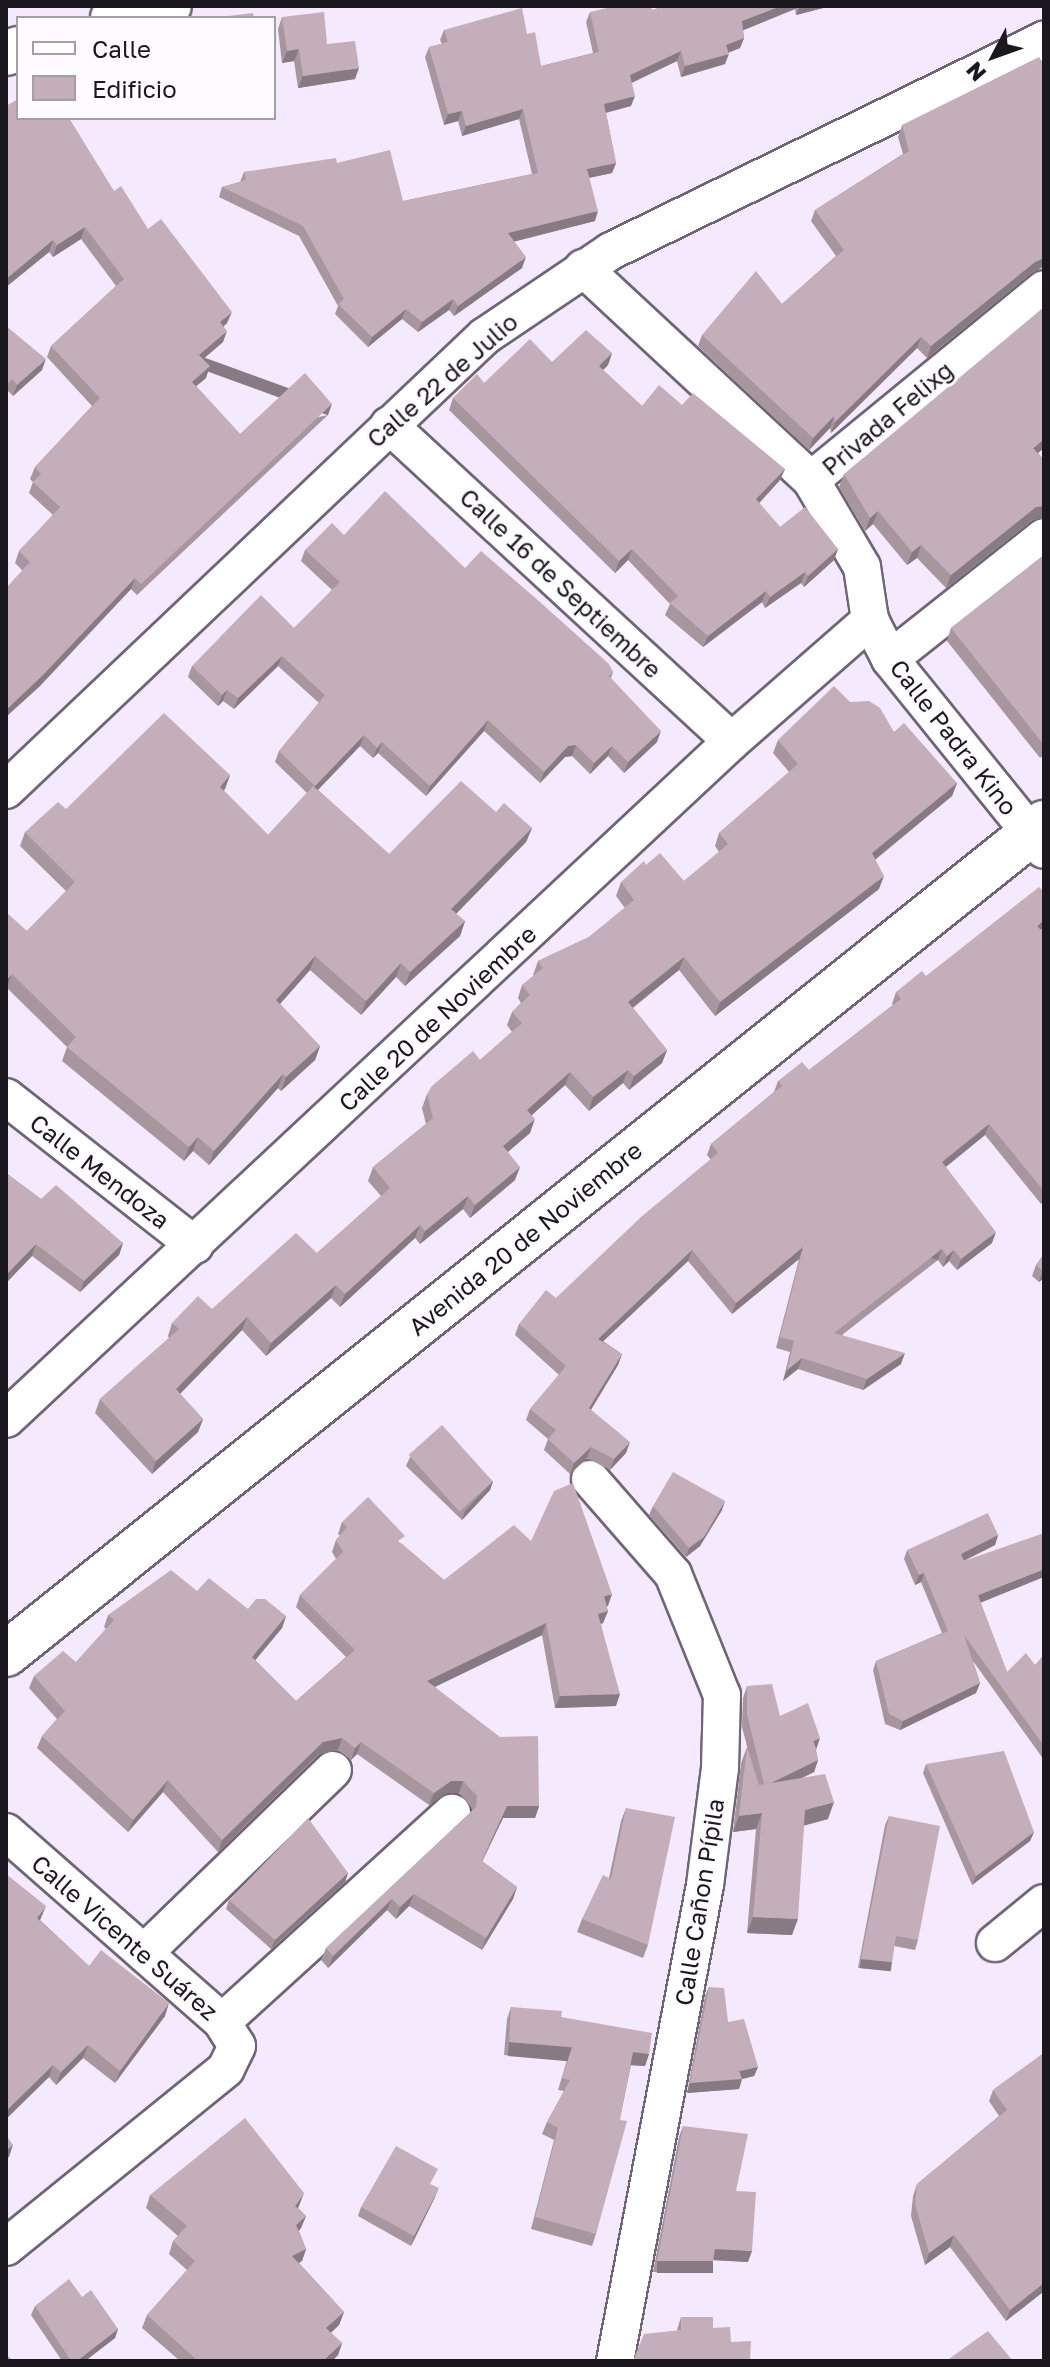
<!DOCTYPE html>
<meta charset="utf-8">
<style>
body{margin:0}
#map{position:relative;width:1050px;height:2367px;overflow:hidden;background:#f5e9fe;font-family:"Golos Text",sans-serif}
div>[style]{position:absolute}
[style*='--x']{left:calc(var(--x)*1px);top:calc(var(--y)*1px);width:calc(var(--w)*1px);rotate:calc(var(--a)*1deg)}
.roads{filter:drop-shadow(2px 0 #6f6576) drop-shadow(-2px 0 #6f6576) drop-shadow(0 2px #6f6576) drop-shadow(0 -2px #6f6576)}
.minor>*{height:36px;margin:-18px;padding:0 18px;transform-origin:18px;border-radius:18px;background:#fff}
.tertiary>*{height:44px;margin:-22px;padding:0 22px;transform-origin:22px;border-radius:22px;background:#fff}
.wall>*{inset:0;background:#a8969f}
.shaded-wall>*{inset:0;background:#887a82;transform-origin:0 0}
.building>*{inset:0;background:#c3aeb9;transform-origin:0 0}
span{translate:-50% -50%;white-space:nowrap;text-align:center;line-height:1.15;-webkit-text-stroke:6px #fdfbff;paint-order:stroke}
.street-label{font-size:24px;color:#1b171e}
.frame{position:absolute;inset:0;border:8px solid #1b171e;pointer-events:none}
.legend{position:absolute;left:16px;top:16px;width:260px;height:104px;box-sizing:border-box;background:#fdfbff;border:2px solid #a3a0a5;margin:0;padding:10px 14px;list-style:none;font-size:24px;color:#1b171e}
.legend li{display:flex;align-items:center;gap:16px;height:40px}
.legend b{width:40px;border:2px solid #a3a0a5}
.north{position:absolute;left:954px;top:16px;width:80px;height:80px;-webkit-text-stroke:6px #fdfbff;paint-order:stroke;rotate:229deg;font-size:22px;font-weight:700;line-height:32px;text-align:center;color:#1b171e}
.north::after{content:'';display:block;margin:auto;width:28px;height:36px;background:#1b171e;clip-path:polygon(50% 0,100% 100%,50% 72%,0 100%)}
</style>
<div id="map">
<div class="roads">
<div class="minor">
<div style="--x:583;--y:268;--w:311;--a:42.9"></div>
<div style="--x:811;--y:480;--w:101;--a:59.6"></div>
<div style="--x:862;--y:567;--w:54;--a:81.4"></div>
<div style="--x:870;--y:620;--w:44;--a:62.9"></div>
<div style="--x:890;--y:659;--w:245;--a:51.1"></div>
<div style="--x:389;--y:425;--w:466;--a:42.7"></div>
<div style="--x:811;--y:480;--w:301;--a:-39.3"></div>
<div style="--x:890;--y:659;--w:196;--a:-38.4"></div>
<div style="--x:6;--y:790;--w:660;--a:-43.47"></div>
<div style="--x:485;--y:336;--w:152;--a:-34"></div>
<div style="--x:611;--y:251;--w:482;--a:-26"></div>
<div style="--x:6;--y:1097;--w:240;--a:38.1"></div>
<div style="--x:6;--y:1419;--w:993;--a:-43.04"></div>
<div style="--x:732;--y:741;--w:184;--a:-41.2"></div>
<div style="--x:590;--y:1479;--w:126;--a:48.9"></div>
<div style="--x:673;--y:1574;--w:131;--a:68"></div>
<div style="--x:722;--y:1695;--w:73;--a:91.6"></div>
<div style="--x:720;--y:1768;--w:118;--a:97.3"></div>
<div style="--x:705;--y:1885;--w:484;--a:100.7"></div>
<div style="--x:6;--y:1832;--w:288;--a:41.3"></div>
<div style="--x:222;--y:2022;--w:28;--a:58"></div>
<div style="--x:237;--y:2046;--w:25;--a:116"></div>
<div style="--x:226;--y:2069;--w:283;--a:141"></div>
<div style="--x:995;--y:1943;--w:63;--a:-39.2"></div>
<div style="--x:144;--y:1953;--w:263;--a:-44.1"></div>
<div style="--x:222;--y:2022;--w:311;--a:-42.3"></div>
</div>
<div class="tertiary">
<div style="--x:113;--y:18;--w:57;--a:-12.1"></div>
<div style="--x:6;--y:53;--w:13;--a:-18"></div>
<div style="--x:6;--y:1654;--w:1330;--a:-38.68"></div>
</div>
</div>
<div class="wall">
<div style="clip-path:polygon(666px 6px,831px 6px,796px 15px,795px 9px,743px 30px,744px 38px,740px 48px,728px 53px,725px 64px,681px 77px,677px 61px,632px 83px,631px 106px,606px 113px,616px 163px,612px 173px,589px 178px,595px 221px,514px 241px,522px 268px,454px 316px,449px 310px,418px 332px,402px 319px,368px 347px,335px 314px,338px 306px,299px 236px,219px 197px,222px 187px,240px 182px,244px 172px,337px 163px,403px 201px,532px 174px,519px 119px,462px 136px,458px 121px,444px 125px,425px 57px,429px 47px,442px 44px,440px 40px,444px 30px,527px 34px,541px 66px,593px 53px,586px 22px,590px 12px,652px 10px)"></div>
<div style="clip-path:polygon(282px 17px,327px 44px,355px 79px,298px 88px,294px 61px,282px 63px,278px 29px)"></div>
<div style="clip-path:polygon(1044px 65px,1044px 269px,1041px 268px,1031px 273px,927px 358px,917px 348px,831px 433px,830px 428px,809px 450px,698px 346px,702px 335px,782px 304px,836px 256px,811px 221px,815px 210px,903px 154px,898px 137px,902px 125px)"></div>
<div style="clip-path:polygon(6px 106px,114px 191px,227px 323px,224px 326px,223px 342px,203px 359px,206px 378px,196px 386px,240px 434px,328px 415px,137px 595px,131px 589px,39px 687px,22px 570px,15px 563px,19px 551px,53px 515px,29px 493px,33px 482px,30px 479px,35px 467px,92px 406px,47px 357px,51px 346px,116px 286px,81px 239px,53px 257px,49px 252px,6px 287px)"></div>
<div style="clip-path:polygon(6px 326px,42px 370px,13px 396px,7px 390px,6px 392px)"></div>
<div style="clip-path:polygon(612px 353px,608px 365px,603px 370px,642px 406px,682px 405px,785px 469px,780px 480px,759px 503px,780px 527px,838px 549px,834px 560px,804px 587px,801px 583px,765px 608px,762px 602px,703px 647px,665px 615px,670px 604px,628px 560px,615px 573px,449px 410px,453px 398px,484px 383px,552px 362px)"></div>
<div style="clip-path:polygon(1038px 453px,1044px 460px,1044px 518px,1032px 520px,946px 588px,917px 558px,907px 565px,873px 524px,865px 531px,839px 487px,844px 474px)"></div>
<div style="clip-path:polygon(344px 535px,465px 568px,613px 672px,611px 678px,657px 742px,624px 773px,608px 756px,590px 774px,572px 756px,565px 757px,540px 783px,484px 731px,426px 796px,378px 753px,373px 758px,360px 746px,318px 790px,389px 854px,496px 812px,532px 828px,526px 842px,456px 914px,465px 921px,460px 936px,405px 986px,396px 977px,361px 1015px,310px 970px,280px 1004px,320px 1046px,315px 1060px,281px 1091px,278px 1088px,209px 1165px,193px 1151px,184px 1161px,62px 1061px,67px 1047px,7px 988px,27px 931px,66px 891px,20px 846px,25px 832px,66px 809px,230px 775px,224px 791px,268px 835px,307px 793px,275px 762px,279px 751px,319px 703px,278px 666px,234px 709px,223px 701px,218px 706px,188px 677px,192px 666px,294px 628px,332px 590px,301px 561px,305px 550px)"></div>
<div style="clip-path:polygon(1044px 555px,1044px 755px,1040px 758px,947px 641px,951px 628px)"></div>
<div style="clip-path:polygon(850px 702px,894px 732px,957px 783px,952px 796px,875px 860px,879px 889px,715px 1016px,679px 970px,633px 1008px,667px 1050px,662px 1063px,629px 1090px,623px 1083px,589px 1111px,565px 1085px,532px 1115px,530px 1133px,508px 1152px,515px 1180px,470px 1218px,463px 1209px,420px 1244px,415px 1238px,340px 1307px,331px 1298px,266px 1356px,242px 1330px,180px 1394px,203px 1419px,198px 1432px,152px 1474px,95px 1413px,100px 1399px,169px 1338px,168px 1336px,172px 1323px,212px 1309px,317px 1253px,381px 1196px,368px 1181px,373px 1167px,426px 1124px,422px 1108px,427px 1094px,480px 1060px,512px 1032px,507px 1025px,512px 1012px,521px 1003px,518px 998px,522px 985px,534px 976px,533px 975px,538px 961px,589px 937px,625px 908px,616px 896px,621px 882px,646px 865px,684px 881px,719px 852px,715px 846px,719px 833px,789px 772px,773px 753px,778px 740px)"></div>
<div style="clip-path:polygon(1041px 930px,1044px 933px,1044px 1201px,1041px 1204px,985px 1135px,946px 1167px,992px 1243px,957px 1270px,949px 1261px,943px 1267px,938px 1260px,842px 1335px,901px 1364px,863px 1390px,798px 1369px,783px 1381px,790px 1352px,776px 1348px,799px 1259px,732px 1314px,688px 1261px,603px 1341px,622px 1354px,618px 1365px,591px 1410px,626px 1453px,610px 1470px,587px 1458px,570px 1474px,544px 1450px,548px 1439px,526px 1420px,530px 1409px,559px 1375px,515px 1335px,519px 1324px,556px 1298px,711px 1160px,707px 1155px,711px 1144px,774px 1092px,778px 1081px,809px 1070px,893px 1005px,892px 1004px,896px 992px,926px 976px)"></div>
<div style="clip-path:polygon(6px 1173px,41px 1199px,123px 1243px,119px 1255px,80px 1292px,32px 1256px,6px 1283px)"></div>
<div style="clip-path:polygon(1044px 1254px,1044px 1278px,1039px 1282px,1032px 1276px,1036px 1265px)"></div>
<div style="clip-path:polygon(410px 1457px,493px 1481px,490px 1490px,462px 1520px,406px 1466px)"></div>
<div style="clip-path:polygon(653px 1506px,722px 1510px,700px 1546px,686px 1557px,649px 1515px)"></div>
<div style="clip-path:polygon(342px 1522px,402px 1544px,444px 1580px,531px 1541px,608px 1606px,606px 1606px,608px 1611px,603px 1623px,601px 1624px,616px 1706px,555px 1708px,542px 1635px,435px 1687px,539px 1806px,535px 1818px,503px 1818px,482px 1861px,517px 1887px,513px 1899px,482px 1950px,409px 1906px,396px 1919px,387px 1910px,328px 1968px,321px 1960px,326px 1948px,472px 1811px,472px 1808px,459px 1793px,447px 1793px,429px 1805px,357px 1754px,351px 1760px,338px 1750px,319px 1754px,218px 1852px,163px 1792px,128px 1832px,37px 1748px,42px 1736px,57px 1719px,29px 1688px,34px 1676px,76px 1662px,106px 1629px,104px 1627px,108px 1615px,197px 1591px,248px 1609px,286px 1616px,282px 1628px,255px 1660px,296px 1701px,346px 1657px,296px 1607px,300px 1595px,336px 1559px,332px 1552px,336px 1540px,340px 1536px,338px 1534px)"></div>
<div style="clip-path:polygon(998px 1535px,995px 1545px,964px 1561px,1007px 1672px,1035px 1665px,1044px 1655px,1044px 1760px,973px 1661px,980px 1683px,976px 1693px,900px 1730px,885px 1724px,873px 1670px,876px 1661px,942px 1633px,921px 1582px,915px 1585px,904px 1559px,907px 1550px)"></div>
<div style="clip-path:polygon(747px 1686px,816px 1750px,818px 1760px,814px 1772px,802px 1778px,828px 1819px,804px 1825px,792px 1935px,747px 1933px,756px 1829px,733px 1832px,741px 1763px,747px 1747px,748px 1750px,742px 1727px,743px 1698px)"></div>
<div style="clip-path:polygon(926px 1764px,1034px 1832px,1030px 1841px,972px 1885px,923px 1773px)"></div>
<div style="clip-path:polygon(626px 1808px,648px 1945px,643px 1958px,577px 1932px,582px 1919px,609px 1878px,621px 1821px)"></div>
<div style="clip-path:polygon(889px 1816px,918px 1940px,915px 1950px,894px 1946px,892px 1962px,889px 1971px,858px 1968px,885px 1825px)"></div>
<div style="clip-path:polygon(348px 1873px,345px 1882px,271px 1949px,226px 1909px,229px 1900px)"></div>
<div style="clip-path:polygon(6px 1874px,41px 1918px,40px 1920px,89px 1966px,165px 2016px,115px 2083px,83px 2058px,56px 2085px,49px 2077px,6px 2119px)"></div>
<div style="clip-path:polygon(709px 1987px,728px 2022px,758px 2067px,754px 2076px,742px 2079px,739px 2089px,687px 2093px,705px 1996px)"></div>
<div style="clip-path:polygon(511px 2007px,561px 2017px,649px 2054px,645px 2066px,631px 2065px,596px 2234px,592px 2246px,531px 2229px,554px 2140px,542px 2134px,547px 2122px,564px 2091px,558px 2090px,567px 2060px,504px 2055px,507px 2019px)"></div>
<div style="clip-path:polygon(1044px 2053px,1044px 2294px,1043px 2292px,1006px 2321px,950px 2247px,925px 2265px,911px 2216px,913px 2196px,917px 2184px,999px 2116px,989px 2101px,993px 2090px)"></div>
<div style="clip-path:polygon(683px 2126px,736px 2191px,748px 2262px,713px 2260px,709px 2272px,653px 2272px,679px 2137px)"></div>
<div style="clip-path:polygon(431px 2185px,435px 2197px,411px 2246px,358px 2216px,361px 2207px)"></div>
<div style="clip-path:polygon(150px 2195px,299px 2206px,298px 2208px,306px 2216px,301px 2228px,299px 2231px,306px 2249px,302px 2261px,299px 2263px,344px 2312px,339px 2325px,331px 2333px,342px 2343px,338px 2355px,332px 2361px,180px 2361px,142px 2328px,147px 2315px,187px 2270px,169px 2254px,173px 2241px,178px 2236px,146px 2208px)"></div>
<div style="clip-path:polygon(82px 2297px,118px 2329px,115px 2338px,85px 2361px,62px 2361px,31px 2315px,35px 2306px)"></div>
<div style="clip-path:polygon(681px 2317px,713px 2328px,750px 2361px,677px 2330px)"></div>
</div>
<div class="shaded-wall">
<div style="clip-path:polygon(781px 6px,796px 6px,795px 9px,739px 32px,742px 21px)"></div>
<div style="clip-path:polygon(800px 6px,831px 6px,796px 15px)"></div>
<div style="clip-path:polygon(744px 38px,740px 48px,722px 55px,726px 45px)"></div>
<div style="clip-path:polygon(299px 49px,294px 61px,282px 63px,287px 51px)"></div>
<div style="clip-path:polygon(681px 51px,677px 61px,626px 85px,630px 75px)"></div>
<div style="clip-path:polygon(729px 54px,725px 64px,681px 77px,685px 66px)"></div>
<div style="clip-path:polygon(359px 68px,355px 79px,298px 88px,303px 76px)"></div>
<div style="clip-path:polygon(635px 96px,631px 106px,600px 114px,604px 104px)"></div>
<div style="clip-path:polygon(523px 109px,519px 119px,462px 136px,466px 126px)"></div>
<div style="clip-path:polygon(462px 111px,458px 121px,444px 125px,448px 114px)"></div>
<div style="clip-path:polygon(616px 163px,612px 173px,583px 179px,587px 169px)"></div>
<div style="clip-path:polygon(598px 211px,595px 221px,505px 244px,508px 233px)"></div>
<div style="clip-path:polygon(85px 227px,81px 239px,53px 257px,57px 245px)"></div>
<div style="clip-path:polygon(53px 240px,49px 252px,6px 287px,6px 279px)"></div>
<div style="clip-path:polygon(526px 257px,522px 268px,454px 316px,458px 306px)"></div>
<div style="clip-path:polygon(1044px 258px,1041px 268px,1031px 273px,927px 358px,931px 346px,1035px 262px)"></div>
<div style="clip-path:polygon(453px 299px,449px 310px,418px 332px,422px 322px)"></div>
<div style="clip-path:polygon(406px 309px,402px 319px,368px 347px,372px 337px)"></div>
<div style="clip-path:polygon(232px 312px,227px 323px,215px 333px,220px 322px)"></div>
<div style="clip-path:polygon(227px 331px,223px 342px,195px 366px,199px 355px)"></div>
<div style="clip-path:polygon(921px 337px,917px 348px,831px 433px,835px 422px)"></div>
<div style="clip-path:polygon(612px 353px,608px 365px,595px 378px,599px 366px)"></div>
<div style="clip-path:polygon(46px 359px,42px 370px,13px 396px,17px 385px)"></div>
<div style="clip-path:polygon(210px 366px,206px 378px,187px 394px,192px 382px)"></div>
<div style="left:332px;top:404px;width:12px;height:262px;rotate:110deg"></div>
<div style="clip-path:polygon(834px 416px,830px 428px,809px 450px,813px 438px)"></div>
<div style="clip-path:polygon(1044px 439px,1044px 448px,1029px 461px,1033px 448px)"></div>
<div style="clip-path:polygon(785px 469px,780px 480px,752px 511px,756px 499px)"></div>
<div style="clip-path:polygon(1044px 506px,1044px 518px,1032px 520px,946px 588px,951px 575px,1036px 507px)"></div>
<div style="clip-path:polygon(878px 511px,873px 524px,865px 531px,870px 518px)"></div>
<div style="clip-path:polygon(921px 545px,917px 558px,907px 565px,912px 552px)"></div>
<div style="clip-path:polygon(632px 549px,628px 560px,615px 573px,619px 561px)"></div>
<div style="clip-path:polygon(838px 549px,834px 560px,804px 587px,808px 576px)"></div>
<div style="clip-path:polygon(805px 572px,801px 583px,765px 608px,770px 597px)"></div>
<div style="clip-path:polygon(135px 578px,131px 589px,39px 687px,6px 717px,6px 710px)"></div>
<div style="clip-path:polygon(766px 591px,762px 602px,703px 647px,708px 636px)"></div>
<div style="clip-path:polygon(282px 656px,278px 666px,234px 709px,238px 698px)"></div>
<div style="clip-path:polygon(227px 690px,223px 701px,218px 706px,222px 695px)"></div>
<div style="clip-path:polygon(488px 720px,484px 731px,426px 796px,430px 786px)"></div>
<div style="clip-path:polygon(661px 731px,657px 742px,624px 773px,628px 762px)"></div>
<div style="clip-path:polygon(364px 735px,360px 746px,311px 797px,315px 786px)"></div>
<div style="clip-path:polygon(382px 742px,378px 753px,373px 758px,377px 748px)"></div>
<div style="clip-path:polygon(576px 745px,572px 756px,565px 757px,540px 783px,544px 772px,568px 746px)"></div>
<div style="clip-path:polygon(612px 746px,608px 756px,590px 774px,594px 763px)"></div>
<div style="clip-path:polygon(230px 775px,225px 789px,214px 801px,220px 787px)"></div>
<div style="clip-path:polygon(957px 783px,952px 796px,867px 866px,872px 853px)"></div>
<div style="clip-path:polygon(532px 828px,526px 842px,446px 924px,451px 909px)"></div>
<div style="clip-path:polygon(884px 876px,879px 889px,715px 1016px,720px 1002px)"></div>
<div style="clip-path:polygon(1044px 920px,1044px 927px,1033px 937px,1037px 926px)"></div>
<div style="clip-path:polygon(465px 921px,460px 936px,405px 986px,410px 972px)"></div>
<div style="clip-path:polygon(315px 956px,310px 970px,271px 1014px,276px 1000px)"></div>
<div style="clip-path:polygon(684px 957px,679px 970px,623px 1015px,628px 1002px)"></div>
<div style="clip-path:polygon(401px 963px,396px 977px,361px 1015px,366px 1001px)"></div>
<div style="clip-path:polygon(12px 974px,7px 988px,6px 989px,6px 980px)"></div>
<div style="clip-path:polygon(320px 1046px,315px 1060px,281px 1091px,286px 1077px)"></div>
<div style="clip-path:polygon(667px 1050px,662px 1063px,629px 1090px,634px 1076px)"></div>
<div style="clip-path:polygon(628px 1070px,623px 1083px,589px 1111px,593px 1097px)"></div>
<div style="clip-path:polygon(570px 1072px,565px 1085px,523px 1123px,527px 1110px)"></div>
<div style="clip-path:polygon(283px 1074px,278px 1088px,209px 1165px,214px 1151px)"></div>
<div style="clip-path:polygon(535px 1119px,530px 1133px,498px 1160px,503px 1146px)"></div>
<div style="clip-path:polygon(989px 1124px,985px 1135px,938px 1173px,942px 1162px)"></div>
<div style="clip-path:polygon(198px 1137px,193px 1151px,184px 1161px,189px 1147px)"></div>
<div style="clip-path:polygon(520px 1167px,515px 1180px,470px 1218px,475px 1205px)"></div>
<div style="clip-path:polygon(468px 1196px,463px 1209px,420px 1244px,425px 1231px)"></div>
<div style="clip-path:polygon(420px 1225px,415px 1238px,340px 1307px,345px 1294px)"></div>
<div style="clip-path:polygon(996px 1232px,992px 1243px,957px 1270px,961px 1259px)"></div>
<div style="clip-path:polygon(123px 1243px,119px 1255px,80px 1292px,84px 1281px)"></div>
<div style="clip-path:polygon(36px 1244px,32px 1256px,6px 1283px,6px 1275px)"></div>
<div style="clip-path:polygon(803px 1247px,799px 1259px,732px 1314px,736px 1303px)"></div>
<div style="left:942px;top:1249px;width:12px;height:137px;rotate:110deg"></div>
<div style="clip-path:polygon(692px 1250px,688px 1261px,594px 1350px,598px 1339px)"></div>
<div style="clip-path:polygon(954px 1250px,949px 1261px,943px 1267px,947px 1256px)"></div>
<div style="clip-path:polygon(1044px 1270px,1044px 1278px,1039px 1282px,1043px 1271px)"></div>
<div style="clip-path:polygon(336px 1285px,331px 1298px,266px 1356px,271px 1343px)"></div>
<div style="clip-path:polygon(247px 1317px,242px 1330px,171px 1403px,176px 1389px)"></div>
<div style="clip-path:polygon(905px 1353px,901px 1364px,863px 1390px,867px 1379px)"></div>
<div style="clip-path:polygon(622px 1354px,618px 1365px,585px 1419px,589px 1408px)"></div>
<div style="clip-path:polygon(802px 1358px,798px 1369px,783px 1381px,787px 1370px)"></div>
<div style="clip-path:polygon(203px 1419px,198px 1432px,152px 1474px,156px 1461px)"></div>
<div style="clip-path:polygon(630px 1442px,626px 1453px,610px 1470px,614px 1459px)"></div>
<div style="clip-path:polygon(591px 1447px,587px 1458px,570px 1474px,574px 1463px)"></div>
<div style="clip-path:polygon(493px 1481px,490px 1490px,462px 1520px,465px 1511px)"></div>
<div style="clip-path:polygon(725px 1501px,722px 1510px,700px 1546px,686px 1557px,689px 1548px)"></div>
<div style="clip-path:polygon(998px 1535px,995px 1545px,957px 1564px,961px 1554px)"></div>
<div style="clip-path:polygon(1044px 1569px,1044px 1577px,975px 1605px,978px 1595px)"></div>
<div style="clip-path:polygon(924px 1573px,921px 1582px,915px 1585px,919px 1575px)"></div>
<div style="clip-path:polygon(612px 1594px,608px 1606px,600px 1608px,604px 1596px)"></div>
<div style="clip-path:polygon(608px 1611px,603px 1623px,594px 1626px,598px 1614px)"></div>
<div style="clip-path:polygon(286px 1616px,282px 1628px,248px 1669px,252px 1657px)"></div>
<div style="clip-path:polygon(546px 1623px,542px 1635px,422px 1693px,427px 1681px)"></div>
<div style="clip-path:polygon(980px 1683px,976px 1693px,900px 1730px,903px 1721px)"></div>
<div style="clip-path:polygon(620px 1694px,616px 1706px,555px 1708px,560px 1696px)"></div>
<div style="clip-path:polygon(342px 1738px,338px 1750px,319px 1754px,218px 1852px,222px 1840px,323px 1742px)"></div>
<div style="clip-path:polygon(820px 1738px,816px 1750px,813px 1741px)"></div>
<div style="clip-path:polygon(361px 1742px,357px 1754px,351px 1760px,355px 1748px)"></div>
<div style="clip-path:polygon(818px 1760px,814px 1772px,760px 1798px,765px 1786px)"></div>
<div style="clip-path:polygon(168px 1780px,163px 1792px,128px 1832px,133px 1820px)"></div>
<div style="clip-path:polygon(451px 1781px,463px 1781px,459px 1793px,447px 1793px,429px 1805px,434px 1793px)"></div>
<div style="clip-path:polygon(834px 1802px,828px 1819px,799px 1827px,805px 1810px)"></div>
<div style="clip-path:polygon(507px 1806px,539px 1806px,535px 1818px,503px 1818px,477px 1873px)"></div>
<div style="clip-path:polygon(762px 1813px,756px 1829px,733px 1832px,739px 1816px)"></div>
<div style="clip-path:polygon(1034px 1832px,1030px 1841px,972px 1885px,976px 1876px)"></div>
<div style="clip-path:polygon(348px 1873px,345px 1882px,271px 1949px,275px 1940px)"></div>
<div style="clip-path:polygon(517px 1887px,513px 1899px,482px 1950px,486px 1938px)"></div>
<div style="clip-path:polygon(414px 1894px,409px 1906px,396px 1919px,400px 1907px)"></div>
<div style="clip-path:polygon(392px 1899px,387px 1910px,328px 1968px,333px 1956px)"></div>
<div style="clip-path:polygon(46px 1906px,41px 1918px,33px 1930px,37px 1918px)"></div>
<div style="clip-path:polygon(753px 1917px,798px 1919px,792px 1935px,747px 1933px)"></div>
<div style="left:861px;top:1959px;width:31px;height:9px;rotate:6deg"></div>
<div style="clip-path:polygon(169px 2003px,165px 2016px,115px 2083px,120px 2071px)"></div>
<div style="left:509px;top:2042px;width:63px;height:14px;rotate:5deg"></div>
<div style="clip-path:polygon(88px 2045px,83px 2058px,56px 2085px,61px 2072px)"></div>
<div style="clip-path:polygon(633px 2052px,649px 2054px,645px 2066px,628px 2065px)"></div>
<div style="clip-path:polygon(53px 2065px,49px 2077px,6px 2119px,6px 2111px)"></div>
<div style="clip-path:polygon(758px 2067px,754px 2076px,738px 2080px,742px 2079px,739px 2089px,687px 2093px,690px 2083px)"></div>
<div style="clip-path:polygon(13px 2145px,9px 2157px,6px 2159px,6px 2150px)"></div>
<div style="clip-path:polygon(439px 2188px,435px 2197px,411px 2246px,414px 2236px)"></div>
<div style="clip-path:polygon(304px 2193px,299px 2206px,291px 2218px,295px 2206px)"></div>
<div style="clip-path:polygon(306px 2216px,301px 2228px,292px 2238px,296px 2225px)"></div>
<div style="clip-path:polygon(954px 2235px,950px 2247px,925px 2265px,929px 2253px)"></div>
<div style="clip-path:polygon(306px 2249px,302px 2261px,288px 2268px,292px 2256px)"></div>
<div style="clip-path:polygon(715px 2249px,752px 2251px,748px 2262px,711px 2260px)"></div>
<div style="left:657px;top:2261px;width:56px;height:12px"></div>
<div style="clip-path:polygon(1044px 2283px,1043px 2292px,1006px 2321px,1010px 2310px)"></div>
<div style="clip-path:polygon(344px 2312px,339px 2325px,322px 2341px,326px 2328px)"></div>
<div style="clip-path:polygon(118px 2329px,115px 2338px,85px 2361px,77px 2361px)"></div>
<div style="clip-path:polygon(342px 2343px,338px 2355px,332px 2361px,323px 2361px)"></div>
</div>
<div class="building">
<div style="clip-path:polygon(616px 6px,651px 6px,652px 10px,666px 6px,781px 6px,742px 21px,744px 38px,726px 45px,729px 54px,685px 66px,681px 51px,630px 75px,635px 96px,604px 104px,616px 163px,587px 169px,598px 211px,508px 233px,526px 257px,458px 306px,453px 299px,422px 322px,406px 309px,372px 337px,338px 304px,344px 299px,303px 226px,222px 187px,246px 180px,244px 172px,336px 158px,337px 163px,390px 150px,403px 201px,538px 173px,523px 109px,466px 126px,462px 111px,448px 114px,429px 47px,448px 42px,444px 30px,522px 8px,527px 34px,535px 32px,541px 66px,599px 52px,590px 12px)"></div>
<div style="clip-path:polygon(324px 12px,327px 44px,355px 41px,359px 68px,303px 76px,299px 49px,287px 51px,282px 17px)"></div>
<div style="clip-path:polygon(253px 13px,254px 18px,220px 18px,220px 17px)"></div>
<div style="clip-path:polygon(1039px 57px,1044px 65px,1044px 217px,1043px 218px,1044px 219px,1044px 258px,1035px 262px,931px 346px,921px 337px,835px 422px,834px 416px,813px 438px,702px 335px,756px 271px,782px 304px,844px 250px,815px 210px,909px 151px,902px 125px)"></div>
<div style="clip-path:polygon(18px 99px,18px 118px,69px 118px,114px 191px,121px 186px,148px 229px,161px 219px,232px 312px,220px 322px,227px 331px,199px 355px,210px 366px,192px 382px,240px 434px,305px 373px,332px 404px,141px 584px,135px 578px,43px 675px,6px 710px,6px 588px,30px 562px,19px 551px,60px 507px,33px 482px,41px 474px,35px 467px,100px 398px,51px 346px,124px 279px,85px 227px,57px 245px,53px 240px,6px 279px,6px 106px)"></div>
<div style="clip-path:polygon(1044px 307px,1044px 439px,1033px 448px,1044px 460px,1044px 506px,1036px 507px,951px 575px,921px 545px,912px 552px,878px 511px,870px 518px,844px 474px)"></div>
<div style="clip-path:polygon(6px 326px,46px 359px,17px 385px,12px 379px,6px 386px)"></div>
<div style="clip-path:polygon(586px 330px,612px 353px,599px 366px,642px 406px,659px 385px,682px 405px,693px 393px,785px 469px,756px 499px,780px 527px,805px 507px,838px 549px,808px 576px,805px 572px,770px 597px,766px 591px,708px 636px,670px 603px,678px 596px,632px 549px,619px 561px,453px 398px,477px 374px,484px 383px,530px 339px,552px 362px)"></div>
<div style="clip-path:polygon(385px 491px,465px 568px,481px 551px,540px 602px,609px 664px,613px 672px,609px 676px,661px 731px,628px 762px,612px 746px,594px 763px,576px 745px,568px 746px,544px 772px,488px 720px,430px 786px,382px 742px,377px 748px,364px 735px,315px 786px,279px 751px,325px 695px,282px 656px,238px 698px,227px 690px,222px 695px,192px 666px,261px 595px,294px 628px,340px 582px,305px 550px,332px 523px,344px 535px)"></div>
<div style="clip-path:polygon(1044px 555px,1044px 745px,951px 628px)"></div>
<div style="clip-path:polygon(834px 686px,850px 702px,869px 701px,880px 708px,894px 732px,904px 723px,957px 783px,872px 853px,884px 876px,720px 1002px,684px 957px,628px 1002px,667px 1050px,634px 1076px,628px 1070px,593px 1097px,570px 1072px,527px 1110px,535px 1119px,503px 1146px,520px 1167px,475px 1205px,468px 1196px,425px 1231px,420px 1225px,345px 1294px,336px 1285px,271px 1343px,247px 1317px,176px 1389px,203px 1419px,156px 1461px,100px 1399px,179px 1329px,172px 1323px,198px 1296px,212px 1309px,296px 1233px,317px 1253px,390px 1188px,373px 1167px,433px 1118px,427px 1094px,432px 1086px,473px 1051px,480px 1060px,522px 1023px,512px 1012px,530px 995px,522px 985px,543px 968px,538px 961px,589px 937px,634px 900px,621px 882px,644px 861px,646px 865px,660px 853px,684px 881px,728px 844px,719px 833px,798px 764px,778px 740px)"></div>
<div style="clip-path:polygon(164px 713px,230px 775px,220px 787px,268px 835px,313px 786px,389px 854px,461px 781px,496px 812px,504px 803px,532px 828px,451px 909px,465px 921px,410px 972px,401px 963px,366px 1001px,315px 956px,276px 1000px,320px 1046px,286px 1077px,283px 1074px,214px 1151px,198px 1137px,189px 1147px,67px 1047px,76px 1037px,12px 974px,6px 980px,6px 912px,27px 931px,75px 882px,25px 832px,58px 802px,66px 809px)"></div>
<div style="clip-path:polygon(1039px 887px,1044px 892px,1044px 920px,1037px 926px,1044px 933px,1044px 1191px,989px 1124px,942px 1162px,996px 1232px,961px 1259px,954px 1250px,947px 1256px,942px 1249px,834px 1333px,905px 1353px,867px 1379px,802px 1358px,787px 1370px,794px 1341px,780px 1337px,803px 1247px,736px 1303px,692px 1250px,598px 1339px,622px 1354px,589px 1408px,630px 1442px,614px 1459px,591px 1447px,574px 1463px,548px 1439px,556px 1430px,530px 1409px,566px 1366px,519px 1324px,546px 1290px,556px 1298px,641px 1217px,718px 1153px,711px 1144px,782px 1086px,778px 1081px,802px 1062px,809px 1070px,901px 999px,896px 992px,922px 971px,926px 976px)"></div>
<div style="clip-path:polygon(6px 1173px,41px 1199px,56px 1185px,123px 1243px,84px 1281px,36px 1244px,6px 1275px)"></div>
<div style="clip-path:polygon(1044px 1254px,1044px 1270px,1043px 1271px,1036px 1265px)"></div>
<div style="left:442px;top:1425px;width:76px;height:45px;rotate:48deg"></div>
<div style="clip-path:polygon(673px 1472px,725px 1501px,704px 1537px,689px 1548px,653px 1506px)"></div>
<div style="clip-path:polygon(573px 1483px,612px 1594px,604px 1596px,608px 1611px,598px 1614px,620px 1694px,560px 1696px,546px 1623px,427px 1681px,500px 1737px,538px 1736px,539px 1806px,507px 1806px,481px 1861px,517px 1887px,486px 1938px,414px 1894px,400px 1907px,392px 1899px,333px 1956px,326px 1948px,476px 1807px,477px 1796px,463px 1781px,451px 1781px,434px 1793px,361px 1742px,355px 1748px,342px 1738px,323px 1742px,222px 1840px,168px 1780px,133px 1820px,42px 1736px,65px 1711px,34px 1676px,63px 1651px,76px 1662px,114px 1620px,108px 1615px,171px 1570px,197px 1591px,209px 1578px,248px 1609px,256px 1599px,265px 1599px,286px 1616px,252px 1657px,296px 1701px,355px 1650px,300px 1595px,343px 1552px,336px 1540px,347px 1527px,342px 1522px,368px 1497px,405px 1536px,398px 1541px,444px 1580px,514px 1525px,531px 1541px,554px 1491px)"></div>
<div style="clip-path:polygon(988px 1513px,998px 1535px,961px 1554px,964px 1561px,1044px 1533px,1044px 1569px,978px 1595px,1007px 1672px,1026px 1653px,1035px 1665px,1044px 1655px,1044px 1746px,964px 1635px,980px 1683px,903px 1721px,889px 1714px,876px 1661px,948px 1631px,924px 1573px,919px 1575px,907px 1550px)"></div>
<div style="clip-path:polygon(772px 1684px,780px 1716px,808px 1703px,820px 1738px,813px 1741px,818px 1760px,771px 1783px,764px 1784px,747px 1714px,747px 1686px)"></div>
<div style="clip-path:polygon(747px 1747px,759px 1785px,825px 1774px,834px 1802px,805px 1810px,798px 1919px,753px 1917px,762px 1813px,739px 1816px)"></div>
<div style="clip-path:polygon(1004px 1751px,1034px 1832px,976px 1876px,926px 1764px)"></div>
<div style="clip-path:polygon(626px 1808px,675px 1817px,648px 1945px,582px 1919px,603px 1875px,611px 1879px)"></div>
<div style="clip-path:polygon(889px 1816px,940px 1826px,918px 1940px,896px 1936px,892px 1962px,861px 1959px)"></div>
<div style="clip-path:polygon(308px 1818px,348px 1873px,275px 1940px,229px 1900px)"></div>
<div style="clip-path:polygon(6px 1874px,46px 1906px,37px 1918px,89px 1966px,101px 1950px,169px 2003px,120px 2071px,88px 2045px,61px 2072px,53px 2065px,6px 2111px)"></div>
<div style="clip-path:polygon(709px 1987px,724px 1988px,728px 2022px,744px 2019px,758px 2067px,739px 2071px,742px 2079px,690px 2083px)"></div>
<div style="clip-path:polygon(511px 2007px,562px 2011px,561px 2017px,652px 2033px,649px 2054px,633px 2052px,620px 2120px,627px 2121px,596px 2234px,535px 2217px,558px 2128px,547px 2122px,570px 2080px,562px 2078px,572px 2047px,509px 2042px)"></div>
<div style="clip-path:polygon(1044px 2053px,1044px 2283px,1010px 2310px,954px 2235px,929px 2253px,915px 2204px,917px 2184px,1007px 2110px,993px 2090px)"></div>
<div style="clip-path:polygon(245px 2118px,304px 2193px,295px 2206px,306px 2216px,296px 2225px,306px 2249px,292px 2256px,344px 2312px,326px 2328px,342px 2343px,323px 2361px,198px 2361px,147px 2315px,195px 2261px,173px 2241px,187px 2226px,150px 2195px)"></div>
<div style="clip-path:polygon(683px 2126px,748px 2134px,736px 2191px,756px 2192px,752px 2251px,715px 2249px,713px 2261px,657px 2261px)"></div>
<div style="clip-path:polygon(6px 2135px,13px 2145px,6px 2150px)"></div>
<div style="clip-path:polygon(396px 2146px,438px 2169px,430px 2184px,439px 2188px,414px 2236px,361px 2207px)"></div>
<div style="clip-path:polygon(69px 2279px,82px 2297px,91px 2290px,118px 2329px,77px 2361px,71px 2361px,35px 2306px)"></div>
<div style="clip-path:polygon(681px 2317px,713px 2317px,713px 2328px,730px 2327px,731px 2342px,751px 2341px,750px 2361px,633px 2361px,644px 2334px,681px 2330px)"></div>
<div style="clip-path:polygon(988px 2331px,1013px 2361px,946px 2361px)"></div>
<div style="clip-path:polygon(6px 2354px,13px 2361px,6px 2361px)"></div>
</div>
<div class="street-label">
<span style="left:442px;top:380px;rotate:-41deg">Calle 22 de Julio</span>
<span style="left:887px;top:418px;rotate:-40deg">Privada Felixg</span>
<span style="left:561px;top:583px;rotate:43deg">Calle 16 de Septiembre</span>
<span style="left:954px;top:737px;rotate:52deg">Calle Padra Kino</span>
<span style="left:437px;top:1018px;rotate:-43deg">Calle 20 de Noviembre</span>
<span style="left:100px;top:1171px;rotate:38deg">Calle Mendoza</span>
<span style="left:525px;top:1238px;rotate:-39deg">Avenida 20 de Noviembre</span>
<span style="left:699px;top:1902px;rotate:-81deg">Calle Cañon Pípila</span>
<span style="left:125px;top:1937px;rotate:41deg">Calle Vicente Suárez</span>
</div>
<div class="frame"></div>
<ul class="legend">
<li><b style="height:10px;background:#fff"></b>Calle</li>
<li><b style="height:22px;background:#c3aeb9"></b>Edificio</li>
</ul>
<div class="north">N</div>
</div>
